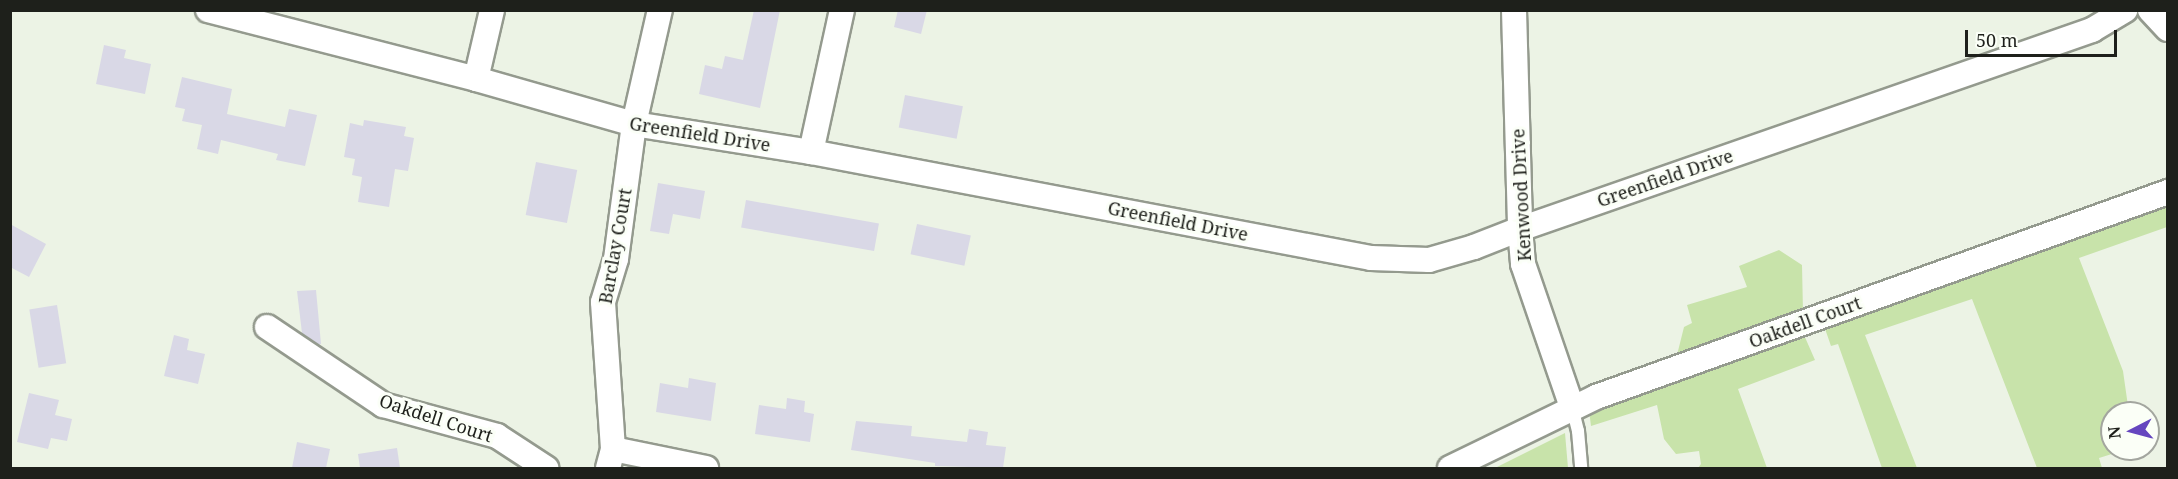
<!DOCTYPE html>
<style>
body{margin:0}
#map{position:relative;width:2178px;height:479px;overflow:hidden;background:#ecf3e5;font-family:"Noto Serif",serif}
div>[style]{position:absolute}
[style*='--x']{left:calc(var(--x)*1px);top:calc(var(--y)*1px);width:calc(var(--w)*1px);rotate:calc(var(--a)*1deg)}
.green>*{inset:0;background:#c8e3aa}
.building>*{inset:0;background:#d9d8e6;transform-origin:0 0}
.roads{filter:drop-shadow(2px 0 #949a8e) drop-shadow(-2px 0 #949a8e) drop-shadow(0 2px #949a8e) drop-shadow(0 -2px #949a8e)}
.lane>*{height:12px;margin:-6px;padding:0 6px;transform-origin:6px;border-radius:6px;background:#fff}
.street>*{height:24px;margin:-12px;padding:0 12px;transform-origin:12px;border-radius:12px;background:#fff}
span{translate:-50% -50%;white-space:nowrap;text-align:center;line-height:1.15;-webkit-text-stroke:6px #fbfff7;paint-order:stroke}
.street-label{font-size:18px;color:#1e201b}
.frame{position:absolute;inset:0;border:12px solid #1e201b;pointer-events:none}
.north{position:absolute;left:2100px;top:401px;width:60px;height:60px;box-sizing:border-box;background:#fbfff7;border:2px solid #a3a69f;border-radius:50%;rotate:264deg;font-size:16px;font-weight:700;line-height:24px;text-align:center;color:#1e201b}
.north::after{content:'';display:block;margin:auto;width:21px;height:27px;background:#6546bf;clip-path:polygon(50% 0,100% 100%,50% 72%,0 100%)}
.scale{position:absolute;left:1965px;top:30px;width:152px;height:27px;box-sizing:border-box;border:3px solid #1e201b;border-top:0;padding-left:8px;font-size:18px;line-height:21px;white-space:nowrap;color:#1e201b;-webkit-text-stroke:4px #fbfff7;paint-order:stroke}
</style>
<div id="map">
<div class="green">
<div style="clip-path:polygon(2167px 204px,2167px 227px,2079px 258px,2123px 371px,2129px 413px,2112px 413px,2112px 449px,2128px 449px,2099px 458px,2102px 468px,2037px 468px,1972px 299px,1865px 335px,1917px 468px,1882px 468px,1838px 344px,1831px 346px,1823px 323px)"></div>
<div style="clip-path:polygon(1779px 250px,1802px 265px,1803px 312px,1677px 355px,1684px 327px,1692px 323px,1687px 305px,1747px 287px,1739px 266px)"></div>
<div style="clip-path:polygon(1804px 335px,1815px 360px,1738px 389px,1767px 468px,1698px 468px,1701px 464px,1699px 451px,1676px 454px,1664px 439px,1657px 405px,1591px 426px,1589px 410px)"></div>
<div style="clip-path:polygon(1565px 433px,1568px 468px,1495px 468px)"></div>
</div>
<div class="building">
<div style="clip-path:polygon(754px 10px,780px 10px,760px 108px,699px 94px,705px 65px,722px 69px,725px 56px,743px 60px)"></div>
<div style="clip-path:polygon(898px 10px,927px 10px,921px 34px,894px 27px)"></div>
<div style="clip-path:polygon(104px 45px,126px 50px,124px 58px,151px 64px,145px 94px,96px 84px)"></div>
<div style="clip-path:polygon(182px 77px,232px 89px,227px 114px,285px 127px,289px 109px,317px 115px,305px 166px,276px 160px,278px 154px,221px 140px,218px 154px,197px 149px,202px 125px,182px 121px,185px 109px,175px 107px)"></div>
<div style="left:905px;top:95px;width:59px;height:33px;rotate:11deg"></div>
<div style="clip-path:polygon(364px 120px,406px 127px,404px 136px,414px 138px,408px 171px,395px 169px,389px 207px,358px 202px,362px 177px,352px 175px,355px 159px,344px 157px,350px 123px,363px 126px)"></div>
<div style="left:536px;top:162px;width:42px;height:54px;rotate:11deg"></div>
<div style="clip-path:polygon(658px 183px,705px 191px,700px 219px,673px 214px,669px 234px,650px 231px)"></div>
<div style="left:746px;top:200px;width:135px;height:28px;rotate:10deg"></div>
<div style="clip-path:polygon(10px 224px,46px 244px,29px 277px,10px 267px)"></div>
<div style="left:917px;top:224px;width:55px;height:31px;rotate:12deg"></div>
<div style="clip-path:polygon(316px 290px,321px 344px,318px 344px,302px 333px,297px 291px)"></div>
<div style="left:57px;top:305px;width:59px;height:28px;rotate:81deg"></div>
<div style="clip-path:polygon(174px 335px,189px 339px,187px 350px,205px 354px,198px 384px,164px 376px)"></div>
<div style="clip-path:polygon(689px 378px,716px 383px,711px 421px,656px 412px,660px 383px,688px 388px)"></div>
<div style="clip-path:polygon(29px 393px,59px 400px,55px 415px,72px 419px,67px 441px,51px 438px,48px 449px,17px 442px)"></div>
<div style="clip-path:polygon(787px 398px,805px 401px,804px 412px,814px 414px,810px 442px,755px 434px,759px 405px,786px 409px)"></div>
<div style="clip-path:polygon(856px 421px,912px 426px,911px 436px,967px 442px,969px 429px,988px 432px,986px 445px,1006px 447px,1003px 468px,935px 466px,935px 463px,851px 450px)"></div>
<div style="clip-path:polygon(297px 442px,330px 449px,326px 468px,292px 468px)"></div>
<div style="clip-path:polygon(397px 448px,400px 468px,360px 468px,358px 454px)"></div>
</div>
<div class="roads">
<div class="lane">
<div style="--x:1572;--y:407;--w:25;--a:76"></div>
<div style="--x:1578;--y:431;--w:37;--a:85"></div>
</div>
<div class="street">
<div style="--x:208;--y:10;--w:277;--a:14.4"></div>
<div style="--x:476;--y:79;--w:164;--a:15.9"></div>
<div style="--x:634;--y:124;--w:179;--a:9"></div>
<div style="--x:811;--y:152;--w:570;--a:10.72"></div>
<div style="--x:1371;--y:258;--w:58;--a:2"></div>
<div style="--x:1429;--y:260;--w:47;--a:-16.1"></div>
<div style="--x:1474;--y:247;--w:49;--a:-21.4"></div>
<div style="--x:1520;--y:229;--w:606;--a:-19.18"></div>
<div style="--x:2092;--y:30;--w:39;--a:-31"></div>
<div style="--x:1514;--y:10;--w:219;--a:88.4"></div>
<div style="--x:1520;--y:229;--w:35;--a:85"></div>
<div style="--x:1523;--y:264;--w:151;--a:71.1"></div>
<div style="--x:2150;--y:10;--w:26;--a:47"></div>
<div style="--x:476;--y:79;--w:71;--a:-76.9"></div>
<div style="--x:811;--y:152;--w:145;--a:-77.7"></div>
<div style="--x:267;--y:327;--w:140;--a:33.9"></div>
<div style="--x:383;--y:405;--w:118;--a:15.2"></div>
<div style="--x:497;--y:436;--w:59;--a:33.1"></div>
<div style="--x:613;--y:449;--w:95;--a:11.5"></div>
<div style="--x:608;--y:468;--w:20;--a:-75"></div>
<div style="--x:613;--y:449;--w:147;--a:-93.9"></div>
<div style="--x:603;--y:302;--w:45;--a:-73.2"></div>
<div style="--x:616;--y:259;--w:136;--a:-82.4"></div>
<div style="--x:634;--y:124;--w:117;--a:-77.2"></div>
<div style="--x:1450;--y:468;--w:162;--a:-25.9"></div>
<div style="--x:1596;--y:397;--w:608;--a:-19.72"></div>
</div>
</div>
<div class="street-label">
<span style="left:700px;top:134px;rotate:9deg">Greenfield Drive</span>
<span style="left:1665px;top:178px;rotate:-19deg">Greenfield Drive</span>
<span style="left:1521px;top:195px;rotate:-93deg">Kenwood Drive</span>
<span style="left:1178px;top:221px;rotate:11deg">Greenfield Drive</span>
<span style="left:615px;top:246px;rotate:-80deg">Barclay Court</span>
<span style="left:1805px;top:322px;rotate:-20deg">Oakdell Court</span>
<span style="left:436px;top:418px;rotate:18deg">Oakdell Court</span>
</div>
<div class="frame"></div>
<div class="north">N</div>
<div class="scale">50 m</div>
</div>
